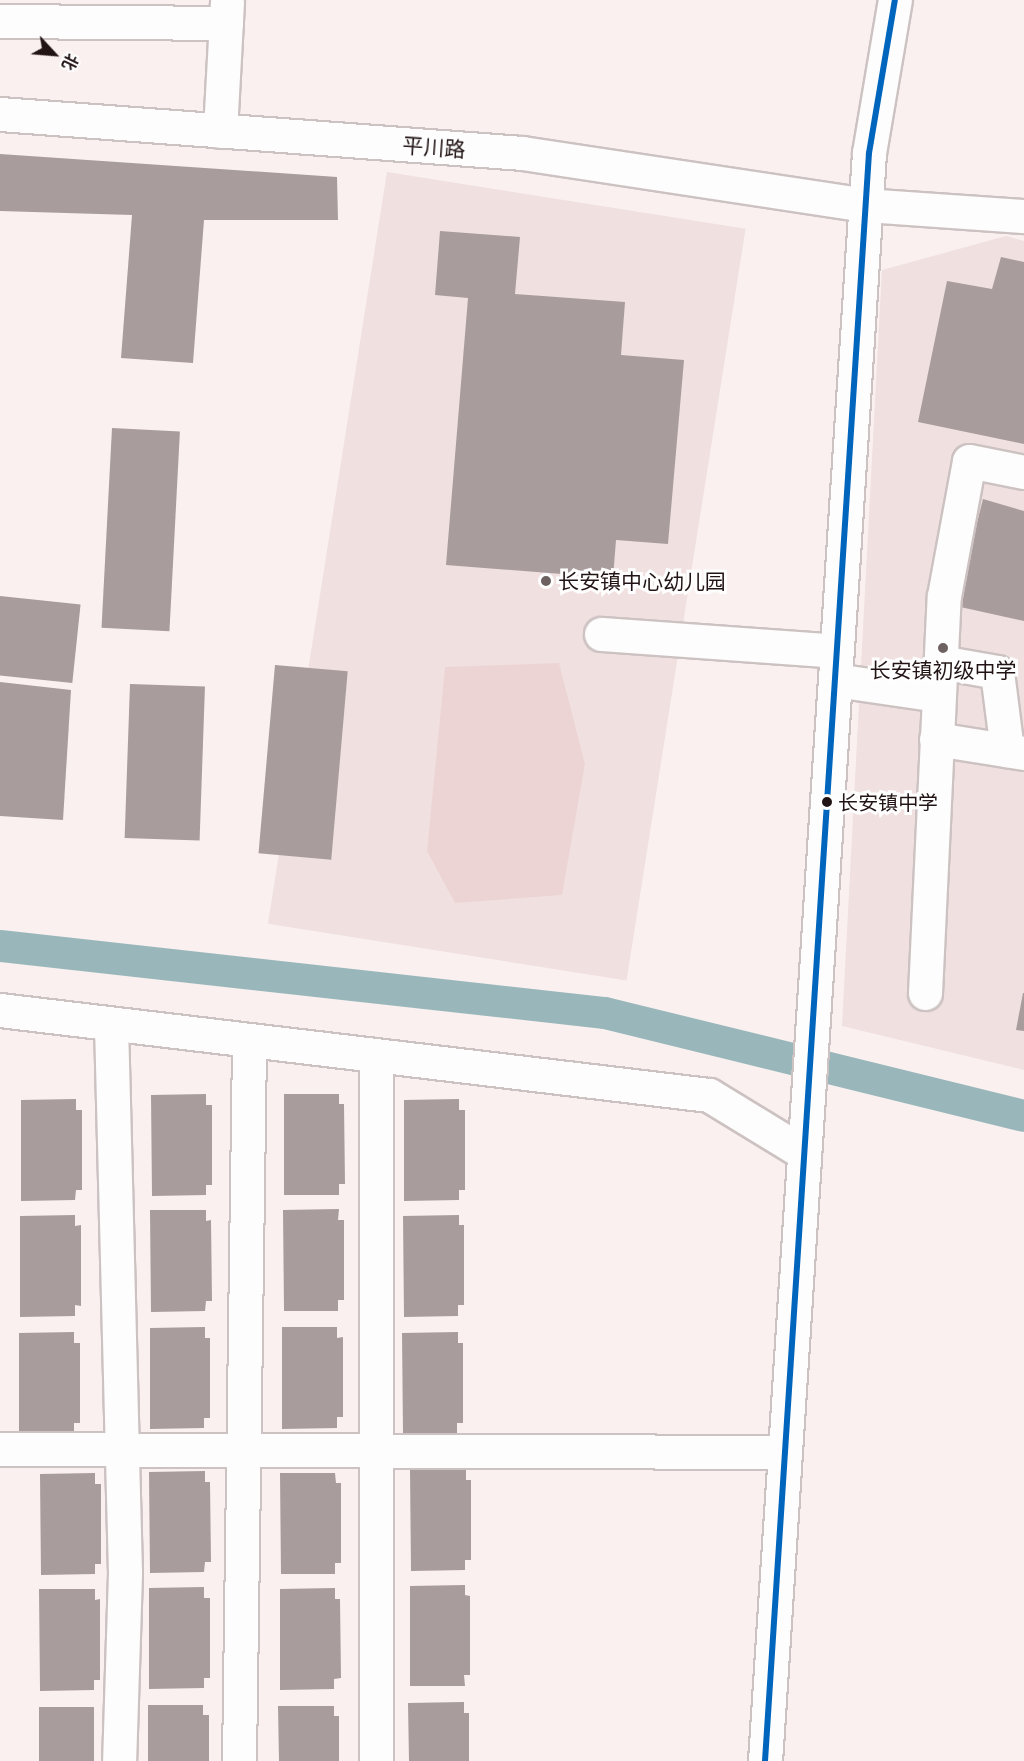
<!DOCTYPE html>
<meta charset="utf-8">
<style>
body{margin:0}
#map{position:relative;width:1024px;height:1761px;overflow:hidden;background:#faf0f0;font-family:"Titillium Web","Noto Sans SC",sans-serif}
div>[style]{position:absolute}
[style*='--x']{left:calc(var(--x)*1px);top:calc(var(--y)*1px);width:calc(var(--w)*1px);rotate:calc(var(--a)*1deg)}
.built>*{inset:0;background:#f0e0e0;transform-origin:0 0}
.green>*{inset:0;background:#edd4d4}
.canal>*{height:32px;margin:-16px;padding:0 16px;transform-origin:16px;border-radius:16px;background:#99b7ba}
.building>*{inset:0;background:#a89c9c;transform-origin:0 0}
.roads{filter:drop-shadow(2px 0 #cdc2c2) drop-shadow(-2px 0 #cdc2c2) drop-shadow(0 2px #cdc2c2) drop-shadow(0 -2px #cdc2c2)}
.minor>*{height:33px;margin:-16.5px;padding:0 16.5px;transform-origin:16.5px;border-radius:16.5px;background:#fefdfd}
.bus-1>*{height:6px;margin:-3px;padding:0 3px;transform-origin:3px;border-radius:3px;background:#0065bd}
.dots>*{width:16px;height:16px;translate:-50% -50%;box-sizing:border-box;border:3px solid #fefefe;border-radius:50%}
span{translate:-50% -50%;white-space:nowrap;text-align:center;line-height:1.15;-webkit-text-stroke:6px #fefefe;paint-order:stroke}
.bus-label{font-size:20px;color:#221414}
.left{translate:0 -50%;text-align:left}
.street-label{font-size:21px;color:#221414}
.poi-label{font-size:21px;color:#221414}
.north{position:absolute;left:24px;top:24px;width:60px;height:60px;-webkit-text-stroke:4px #fefefe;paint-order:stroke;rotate:116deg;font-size:16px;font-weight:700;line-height:24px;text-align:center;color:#221414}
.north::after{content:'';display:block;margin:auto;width:21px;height:27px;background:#221414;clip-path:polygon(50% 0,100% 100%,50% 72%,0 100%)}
</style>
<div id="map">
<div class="built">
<div style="left:387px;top:172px;width:363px;height:761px;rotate:9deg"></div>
<div style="clip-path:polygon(1006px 236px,1024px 241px,1024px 1070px,842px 1026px,882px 270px)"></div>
</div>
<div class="green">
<div style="clip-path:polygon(559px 663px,585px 764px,562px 895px,455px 903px,427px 851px,445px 667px)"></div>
</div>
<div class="canal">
<div style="--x:0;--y:946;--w:609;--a:6.32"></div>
<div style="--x:605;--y:1013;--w:431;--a:13.8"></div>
</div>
<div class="building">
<div style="clip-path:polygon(0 154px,337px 177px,338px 220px,204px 220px,193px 363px,121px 358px,132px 215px,0 211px)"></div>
<div style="clip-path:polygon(440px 231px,520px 237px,515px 294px,625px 302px,621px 355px,684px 360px,668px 544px,616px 540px,613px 578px,446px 565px,468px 298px,435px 295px)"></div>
<div style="clip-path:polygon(1001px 257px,1024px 262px,1024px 444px,918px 422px,947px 281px,992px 289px)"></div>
<div style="left:112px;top:428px;width:68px;height:200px;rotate:3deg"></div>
<div style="clip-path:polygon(983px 499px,1024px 511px,1024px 621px,956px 606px)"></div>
<div style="left:0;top:596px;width:81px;height:79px;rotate:6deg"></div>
<div style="left:275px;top:665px;width:73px;height:189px;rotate:5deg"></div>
<div style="clip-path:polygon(0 682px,71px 690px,63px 820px,0 816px)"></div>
<div style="left:130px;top:684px;width:75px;height:154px;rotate:2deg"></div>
<div style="clip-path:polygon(1023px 993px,1024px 993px,1024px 1031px,1016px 1030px)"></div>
<div style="clip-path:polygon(206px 1094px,206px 1105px,212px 1105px,212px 1185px,206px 1185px,206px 1195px,152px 1196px,151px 1095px)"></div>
<div style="clip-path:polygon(284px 1094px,339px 1094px,339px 1104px,344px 1104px,345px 1184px,339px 1184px,339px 1195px,284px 1195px)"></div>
<div style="clip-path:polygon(76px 1099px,76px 1110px,82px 1110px,82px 1190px,76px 1190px,75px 1200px,21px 1201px,21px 1100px)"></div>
<div style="clip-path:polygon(459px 1099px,459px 1110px,465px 1110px,465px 1190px,459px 1190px,459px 1200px,404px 1201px,404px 1100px)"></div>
<div style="clip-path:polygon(339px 1209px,338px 1220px,344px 1220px,344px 1300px,338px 1300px,338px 1311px,284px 1311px,283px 1210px)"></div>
<div style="clip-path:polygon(150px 1210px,206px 1210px,206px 1221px,211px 1220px,212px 1301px,206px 1301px,205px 1311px,151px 1312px)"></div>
<div style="clip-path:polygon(75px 1215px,75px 1226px,81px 1225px,81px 1306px,75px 1305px,75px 1316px,20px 1317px,20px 1216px)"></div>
<div style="clip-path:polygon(459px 1215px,459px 1225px,464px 1225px,464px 1305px,458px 1305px,458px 1316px,404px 1317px,403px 1216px)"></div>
<div style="clip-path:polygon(205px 1327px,205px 1338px,210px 1338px,210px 1418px,204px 1418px,204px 1428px,150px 1429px,150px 1328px)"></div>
<div style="clip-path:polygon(282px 1327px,337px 1327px,337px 1338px,343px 1337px,343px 1417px,337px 1417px,337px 1428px,282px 1429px)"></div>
<div style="clip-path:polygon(74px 1332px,74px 1343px,80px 1343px,80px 1423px,74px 1423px,74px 1434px,19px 1434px,19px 1333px)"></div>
<div style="clip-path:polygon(458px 1332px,458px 1343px,463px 1343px,463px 1423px,457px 1423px,457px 1434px,403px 1434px,402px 1333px)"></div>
<div style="clip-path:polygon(466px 1469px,466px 1480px,471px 1480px,471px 1560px,465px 1560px,465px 1570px,411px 1571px,410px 1470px)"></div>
<div style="clip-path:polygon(205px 1471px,205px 1482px,210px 1482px,211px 1562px,205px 1562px,204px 1572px,150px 1573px,149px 1472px)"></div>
<div style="clip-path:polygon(95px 1473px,95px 1484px,101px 1484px,101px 1564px,95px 1564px,95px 1574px,41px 1575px,40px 1474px)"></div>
<div style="clip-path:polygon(280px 1473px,335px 1473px,336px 1483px,341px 1483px,341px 1563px,335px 1563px,335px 1574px,281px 1574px)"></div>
<div style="clip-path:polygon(465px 1585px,465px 1595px,470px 1596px,470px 1675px,464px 1675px,465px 1686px,410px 1686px,410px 1586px)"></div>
<div style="clip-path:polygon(204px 1587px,204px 1598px,210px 1598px,210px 1678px,204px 1678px,204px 1688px,149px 1689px,149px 1588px)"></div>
<div style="clip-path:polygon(335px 1588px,335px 1599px,340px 1599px,341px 1678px,334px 1679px,334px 1689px,280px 1690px,280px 1589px)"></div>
<div style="clip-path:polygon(39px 1589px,95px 1589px,95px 1600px,100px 1599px,100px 1680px,94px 1680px,94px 1690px,40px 1691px)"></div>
<div style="clip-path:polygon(464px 1702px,464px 1713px,469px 1713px,469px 1761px,409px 1761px,408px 1703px)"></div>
<div style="clip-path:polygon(148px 1705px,203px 1705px,203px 1715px,209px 1715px,209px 1761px,148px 1761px)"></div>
<div style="clip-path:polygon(278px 1706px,334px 1706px,334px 1716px,339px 1716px,339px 1761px,279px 1761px)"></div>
<div style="left:39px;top:1707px;width:55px;height:54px"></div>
</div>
<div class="roads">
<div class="minor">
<div style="--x:0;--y:21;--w:226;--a:0.5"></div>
<div style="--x:0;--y:114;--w:523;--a:4.27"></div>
<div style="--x:522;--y:153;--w:347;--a:8.6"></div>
<div style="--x:865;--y:205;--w:159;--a:4"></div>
<div style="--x:220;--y:131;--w:129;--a:-86.9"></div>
<div style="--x:601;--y:634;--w:236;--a:4.1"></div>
<div style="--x:940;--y:662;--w:58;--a:10"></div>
<div style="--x:997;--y:672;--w:79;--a:82.7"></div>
<div style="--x:835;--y:680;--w:104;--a:8.3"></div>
<div style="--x:936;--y:739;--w:89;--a:9"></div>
<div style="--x:925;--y:993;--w:397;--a:-87.3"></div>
<div style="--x:944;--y:596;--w:137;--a:-79.5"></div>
<div style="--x:969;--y:461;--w:56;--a:11.3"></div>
<div style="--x:0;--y:1010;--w:714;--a:6.84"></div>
<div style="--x:709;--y:1095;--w:111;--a:31.4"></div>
<div style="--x:111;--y:1024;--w:549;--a:88.54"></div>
<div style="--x:125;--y:1573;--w:188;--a:91.8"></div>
<div style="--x:0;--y:1449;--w:785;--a:0.22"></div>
<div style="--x:239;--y:1761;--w:720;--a:-89.2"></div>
<div style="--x:376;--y:1761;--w:705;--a:-90"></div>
<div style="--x:765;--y:1761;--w:1611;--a:-86.3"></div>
<div style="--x:869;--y:153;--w:155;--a:-80.4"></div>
</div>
</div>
<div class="bus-1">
<div style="--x:765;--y:1761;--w:1611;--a:-86.3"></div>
<div style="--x:869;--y:153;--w:155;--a:-80.4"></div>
</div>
<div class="dots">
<div style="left:546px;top:581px;background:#6e6161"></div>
<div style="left:943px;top:648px;background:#6e6161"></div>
<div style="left:827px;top:802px;background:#221414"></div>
</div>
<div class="bus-label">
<span class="left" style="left:838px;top:802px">长安镇中学</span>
</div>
<div class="street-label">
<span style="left:434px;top:147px;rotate:4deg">平川路</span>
</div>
<div class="poi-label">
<span class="left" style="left:558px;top:581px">长安镇中心幼儿园</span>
<span style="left:943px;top:670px">长安镇初级中学</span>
</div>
<div class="north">北</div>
</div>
